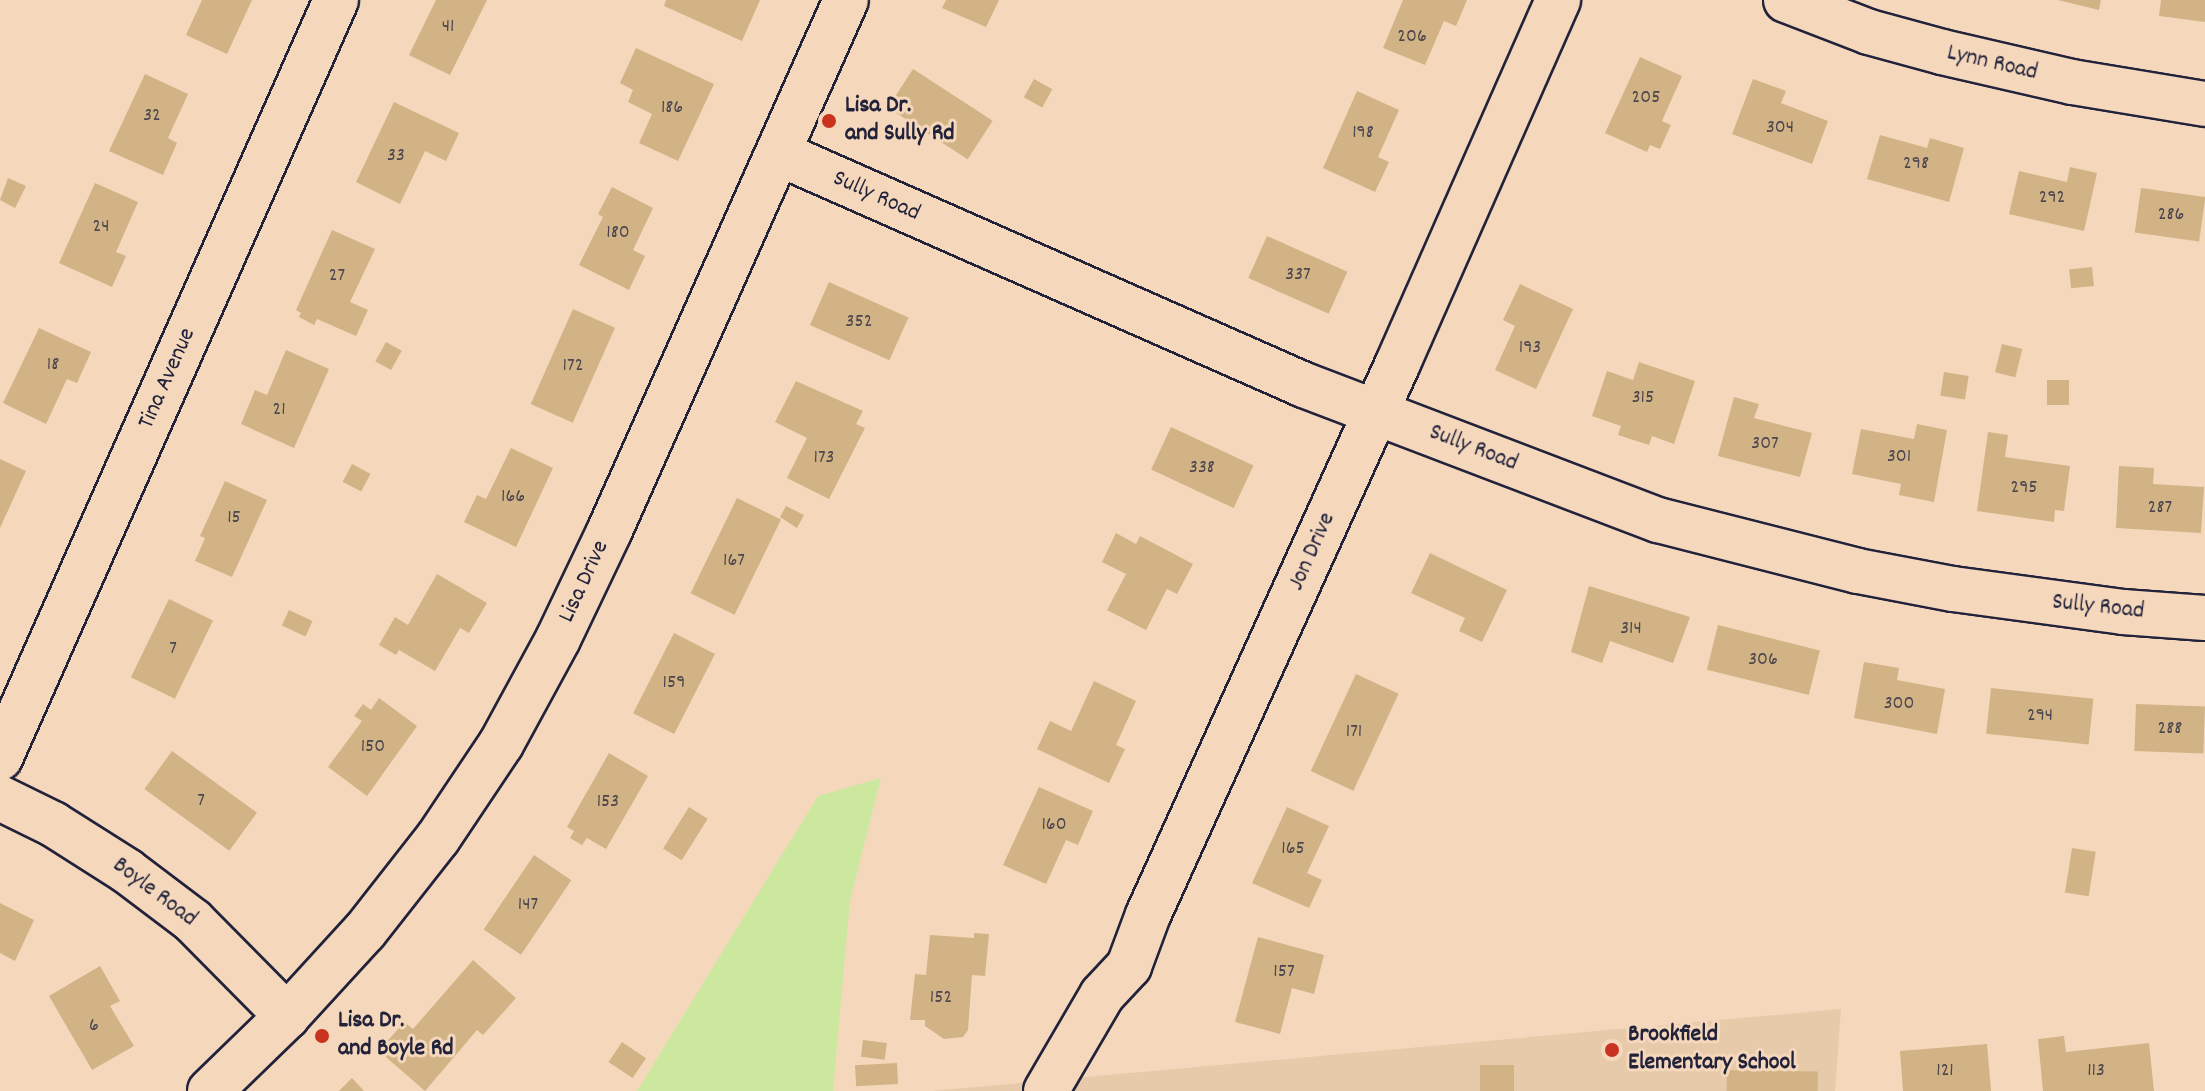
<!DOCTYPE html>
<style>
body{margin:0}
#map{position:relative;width:2205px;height:1091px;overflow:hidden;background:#f5d8bc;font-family:Dekko,sans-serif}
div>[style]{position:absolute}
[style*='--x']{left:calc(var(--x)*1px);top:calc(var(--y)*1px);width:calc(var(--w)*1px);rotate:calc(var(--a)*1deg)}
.built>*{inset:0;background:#e6caaa}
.green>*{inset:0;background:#cce89f}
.building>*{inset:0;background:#d1b385;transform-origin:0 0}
.roads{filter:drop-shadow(2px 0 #22223b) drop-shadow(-2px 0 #22223b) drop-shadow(0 2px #22223b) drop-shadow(0 -2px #22223b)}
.minor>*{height:44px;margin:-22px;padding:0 22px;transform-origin:22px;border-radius:22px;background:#f5d8bc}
.dots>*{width:22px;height:22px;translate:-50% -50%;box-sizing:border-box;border:4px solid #f5d8bc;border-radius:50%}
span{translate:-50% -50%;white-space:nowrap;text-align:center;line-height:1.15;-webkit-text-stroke:6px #f5d8bc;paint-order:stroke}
.number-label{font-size:20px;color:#4e464e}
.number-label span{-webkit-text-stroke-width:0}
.street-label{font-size:24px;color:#22223b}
.poi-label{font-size:24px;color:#22223b;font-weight:700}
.left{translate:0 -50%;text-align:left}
</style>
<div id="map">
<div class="built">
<div style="clip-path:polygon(1841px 1009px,1835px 1091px,931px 1091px)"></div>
</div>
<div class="green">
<div style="clip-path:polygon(881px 778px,850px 900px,833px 1091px,637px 1091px,818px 796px)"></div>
</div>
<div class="building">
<div style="clip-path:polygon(202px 0,252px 0,227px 54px,186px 35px)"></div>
<div style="clip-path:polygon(436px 0,487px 0,450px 75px,409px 55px)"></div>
<div style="clip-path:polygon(666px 0,760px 0,742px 41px,664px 6px)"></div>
<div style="clip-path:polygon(946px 0,999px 0,986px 27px,942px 8px)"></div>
<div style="clip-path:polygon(1403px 0,1467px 0,1456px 26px,1444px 21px,1425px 65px,1383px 48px)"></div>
<div style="clip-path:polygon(2058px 0,2101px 0,2099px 10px)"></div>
<div style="clip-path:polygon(2161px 0,2205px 0,2205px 22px,2159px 16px)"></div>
<div style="clip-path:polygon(636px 48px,714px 84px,678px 161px,639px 143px,652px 114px,628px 102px,633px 90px,620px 83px)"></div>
<div style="clip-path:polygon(1640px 57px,1682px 76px,1662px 121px,1671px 125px,1660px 149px,1650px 145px,1647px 152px,1605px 133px)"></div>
<div style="left:913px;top:69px;width:95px;height:46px;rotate:33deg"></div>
<div style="clip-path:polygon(145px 74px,188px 94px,168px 138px,177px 143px,163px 175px,109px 151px)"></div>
<div style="left:1034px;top:79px;width:21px;height:21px;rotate:29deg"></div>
<div style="clip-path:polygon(1753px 79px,1786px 91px,1781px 103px,1828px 121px,1812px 164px,1732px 134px)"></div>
<div style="clip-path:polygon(1357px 91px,1399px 110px,1378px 157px,1389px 162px,1375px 192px,1323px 168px)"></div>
<div style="clip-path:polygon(394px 102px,459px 133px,446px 161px,425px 151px,400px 204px,356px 182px)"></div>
<div style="clip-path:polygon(1880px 135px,1927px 148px,1930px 138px,1964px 148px,1949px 202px,1867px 179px)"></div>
<div style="clip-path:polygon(2070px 167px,2097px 173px,2084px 231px,2009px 214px,2019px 171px,2067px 182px)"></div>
<div style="clip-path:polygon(8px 178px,26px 186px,15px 208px,0 200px)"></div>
<div style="clip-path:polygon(95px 183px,138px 202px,116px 252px,126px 256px,112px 287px,59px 263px)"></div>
<div style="clip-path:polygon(612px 187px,653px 208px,633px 250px,645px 256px,629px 290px,579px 265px,603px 217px,598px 214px)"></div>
<div style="left:2141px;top:188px;width:65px;height:45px;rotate:8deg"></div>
<div style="clip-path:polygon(332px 230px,375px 249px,350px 302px,368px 310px,356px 336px,317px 319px,314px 325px,299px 317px,301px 313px,296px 310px)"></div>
<div style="left:1267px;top:236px;width:88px;height:46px;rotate:24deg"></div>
<div style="left:2092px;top:267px;width:19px;height:23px;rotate:84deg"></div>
<div style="left:829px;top:282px;width:87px;height:47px;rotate:24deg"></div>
<div style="clip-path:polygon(1520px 284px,1573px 309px,1536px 389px,1495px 370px,1515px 326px,1503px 320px)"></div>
<div style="left:573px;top:309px;width:46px;height:104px;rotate:24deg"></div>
<div style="clip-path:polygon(39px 328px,91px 352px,77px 383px,67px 379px,46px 424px,3px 403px)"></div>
<div style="left:386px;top:342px;width:18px;height:22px;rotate:29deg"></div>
<div style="left:2002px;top:344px;width:21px;height:29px;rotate:14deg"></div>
<div style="clip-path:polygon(286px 350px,329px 369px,294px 448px,241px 424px,255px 390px,267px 395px)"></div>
<div style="clip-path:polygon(1639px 362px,1695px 381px,1674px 444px,1652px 436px,1649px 445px,1618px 435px,1621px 426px,1592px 416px,1607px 371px,1633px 380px)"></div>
<div style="left:1944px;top:372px;width:25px;height:24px;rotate:9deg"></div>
<div style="left:2047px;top:380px;width:22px;height:25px"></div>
<div style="clip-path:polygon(796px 381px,863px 411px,856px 424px,865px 428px,829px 499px,787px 478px,807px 438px,775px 422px)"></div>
<div style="clip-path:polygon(1734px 397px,1759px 404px,1754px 418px,1812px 433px,1800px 477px,1718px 456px)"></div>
<div style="clip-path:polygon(1917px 424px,1947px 430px,1934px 502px,1899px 495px,1901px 484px,1852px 474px,1861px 429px,1914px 439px)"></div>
<div style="left:1171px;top:427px;width:91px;height:47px;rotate:25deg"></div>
<div style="clip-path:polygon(1988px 432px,2008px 435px,2005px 457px,2070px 466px,2064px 511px,2055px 510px,2054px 522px,1977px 511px)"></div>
<div style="clip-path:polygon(511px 448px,553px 468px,516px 547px,464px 522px,477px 495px,486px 499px)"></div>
<div style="clip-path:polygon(0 459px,26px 471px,0 528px)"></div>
<div style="left:352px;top:464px;width:21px;height:20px;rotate:28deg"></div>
<div style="clip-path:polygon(2119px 466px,2154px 468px,2153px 484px,2204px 487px,2201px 533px,2116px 528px)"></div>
<div style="clip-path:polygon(225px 481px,267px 500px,232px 577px,195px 561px,205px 538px,200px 536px)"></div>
<div style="left:737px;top:498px;width:49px;height:106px;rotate:26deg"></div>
<div style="clip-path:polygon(786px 506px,804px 515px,797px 528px,780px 517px)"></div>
<div style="clip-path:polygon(1116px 533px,1136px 544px,1140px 536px,1193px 564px,1177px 594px,1167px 589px,1146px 630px,1107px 610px,1126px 574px,1102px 562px)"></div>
<div style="clip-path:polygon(1430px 553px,1507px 590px,1482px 642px,1459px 631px,1465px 618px,1411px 593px)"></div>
<div style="clip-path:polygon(437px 574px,487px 603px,469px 633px,460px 628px,435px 671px,399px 650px,396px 655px,379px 645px,395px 617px,408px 625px)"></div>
<div style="clip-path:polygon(1589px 586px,1690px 617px,1673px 663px,1610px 641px,1602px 663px,1571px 652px)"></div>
<div style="left:169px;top:599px;width:49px;height:87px;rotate:26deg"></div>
<div style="left:289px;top:610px;width:26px;height:17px;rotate:25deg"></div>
<div style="left:1718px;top:625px;width:105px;height:46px;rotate:14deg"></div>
<div style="left:674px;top:633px;width:46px;height:90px;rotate:27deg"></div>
<div style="clip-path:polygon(1864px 662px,1899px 668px,1897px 680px,1945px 689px,1937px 734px,1854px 718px)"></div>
<div style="left:1356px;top:674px;width:47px;height:107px;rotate:25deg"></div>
<div style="clip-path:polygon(1094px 681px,1136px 701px,1116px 745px,1125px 749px,1109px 783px,1037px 749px,1050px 721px,1071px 731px)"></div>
<div style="left:1991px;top:688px;width:103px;height:46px;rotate:6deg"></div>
<div style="clip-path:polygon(379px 698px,417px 726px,367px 796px,328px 767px,362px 721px,354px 716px,363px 704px,371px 710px)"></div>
<div style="left:2136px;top:704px;width:69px;height:47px;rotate:2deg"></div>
<div style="left:172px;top:751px;width:105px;height:47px;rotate:36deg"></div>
<div style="clip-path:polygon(609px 753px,648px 776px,606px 849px,587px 838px,582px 845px,570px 838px,574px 831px,567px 827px)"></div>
<div style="clip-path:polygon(1039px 787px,1093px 811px,1078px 845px,1066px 840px,1046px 884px,1003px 865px)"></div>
<div style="left:689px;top:807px;width:22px;height:49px;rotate:32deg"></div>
<div style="clip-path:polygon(1287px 807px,1329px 826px,1307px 873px,1322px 880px,1309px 908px,1252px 883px)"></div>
<div style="left:2072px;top:848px;width:24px;height:45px;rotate:9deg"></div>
<div style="left:534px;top:855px;width:45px;height:90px;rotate:34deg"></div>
<div style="clip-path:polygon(0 903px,34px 920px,15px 961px,0 953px)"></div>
<div style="clip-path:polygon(974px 933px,989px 934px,985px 976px,972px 975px,968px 1030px,963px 1037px,944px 1039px,925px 1026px,925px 1020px,910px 1020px,915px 974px,926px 975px,930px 935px,974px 938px)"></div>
<div style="clip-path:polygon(1258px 937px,1324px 955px,1314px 994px,1292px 988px,1280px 1034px,1235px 1022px)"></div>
<div style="clip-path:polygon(473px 960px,516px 998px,483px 1035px,477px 1030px,425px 1091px,379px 1051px,404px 1022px,413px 1029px)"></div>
<div style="clip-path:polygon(100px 966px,120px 1001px,110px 1006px,134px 1046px,92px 1070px,49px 996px)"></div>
<div style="clip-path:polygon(2064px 1036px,2066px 1052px,2149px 1043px,2154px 1091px,2043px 1091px,2038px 1039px)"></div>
<div style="left:863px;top:1040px;width:24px;height:17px;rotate:7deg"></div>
<div style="left:622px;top:1042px;width:29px;height:24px;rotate:34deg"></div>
<div style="clip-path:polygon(1987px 1044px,1991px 1091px,1903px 1091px,1900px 1051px)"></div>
<div style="left:897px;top:1063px;width:21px;height:42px;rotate:87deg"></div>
<div style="left:1514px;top:1065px;width:26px;height:34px;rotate:90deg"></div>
<div style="left:1727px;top:1070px;width:91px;height:21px;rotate:1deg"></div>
<div style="clip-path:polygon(352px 1078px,364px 1091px,339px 1091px)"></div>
</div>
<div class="roads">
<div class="minor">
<div style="--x:1786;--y:0;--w:89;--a:21.1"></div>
<div style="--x:1869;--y:32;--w:76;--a:15.3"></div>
<div style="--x:1942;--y:52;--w:133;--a:13"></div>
<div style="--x:2072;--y:82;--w:135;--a:9.4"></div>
<div style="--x:778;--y:153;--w:575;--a:23.8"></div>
<div style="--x:1304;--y:385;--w:379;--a:20.9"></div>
<div style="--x:1658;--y:520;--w:206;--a:14.3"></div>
<div style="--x:1858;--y:571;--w:97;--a:10.7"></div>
<div style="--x:1953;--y:589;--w:172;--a:7.7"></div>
<div style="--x:2123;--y:612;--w:82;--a:4.2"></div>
<div style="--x:0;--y:758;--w:829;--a:-66.09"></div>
<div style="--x:0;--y:798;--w:59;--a:26.1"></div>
<div style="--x:53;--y:824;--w:88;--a:32.4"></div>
<div style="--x:127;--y:871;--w:83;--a:37.1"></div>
<div style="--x:193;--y:921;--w:134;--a:45.3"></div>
<div style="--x:210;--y:1091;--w:107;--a:-44.2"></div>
<div style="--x:287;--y:1016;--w:115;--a:-47.5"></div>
<div style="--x:365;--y:931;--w:118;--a:-51.9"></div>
<div style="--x:438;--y:838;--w:113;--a:-56.2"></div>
<div style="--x:501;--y:744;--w:119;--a:-61.5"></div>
<div style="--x:558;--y:639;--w:119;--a:-64.5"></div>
<div style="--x:609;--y:532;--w:582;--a:-65.99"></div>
<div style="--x:1046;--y:1091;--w:111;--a:-59.7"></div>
<div style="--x:1102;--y:995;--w:40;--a:-47"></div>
<div style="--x:1129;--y:966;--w:54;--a:-69.6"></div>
<div style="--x:1148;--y:915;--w:606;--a:-65.63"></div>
<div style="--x:1398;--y:363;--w:397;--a:-66.2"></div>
</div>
</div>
<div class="dots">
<div style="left:829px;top:121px;background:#c8321e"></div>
<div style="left:322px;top:1036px;background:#c8321e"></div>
<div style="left:1612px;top:1050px;background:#c8321e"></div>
</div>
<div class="number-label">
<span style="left:448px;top:27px">41</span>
<span style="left:1412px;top:37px">206</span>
<span style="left:1646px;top:98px">205</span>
<span style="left:672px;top:108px">186</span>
<span style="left:152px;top:116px">32</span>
<span style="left:1780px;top:128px">304</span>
<span style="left:1363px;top:133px">198</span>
<span style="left:396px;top:156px">33</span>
<span style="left:1916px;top:164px">298</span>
<span style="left:2052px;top:198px">292</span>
<span style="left:2171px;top:215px">286</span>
<span style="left:101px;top:227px">24</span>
<span style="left:618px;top:233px">180</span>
<span style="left:1298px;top:275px">337</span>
<span style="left:337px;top:276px">27</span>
<span style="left:859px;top:322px">352</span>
<span style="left:1530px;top:348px">193</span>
<span style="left:53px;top:365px">18</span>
<span style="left:573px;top:366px">172</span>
<span style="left:1643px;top:398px">315</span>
<span style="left:279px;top:410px">21</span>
<span style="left:1765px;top:444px">307</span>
<span style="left:1899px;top:457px">301</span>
<span style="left:824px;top:458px">173</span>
<span style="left:1202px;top:468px">338</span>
<span style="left:2024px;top:488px">295</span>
<span style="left:513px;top:497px">166</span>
<span style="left:2160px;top:508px">287</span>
<span style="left:234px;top:518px">15</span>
<span style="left:734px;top:561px">167</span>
<span style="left:1631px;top:629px">314</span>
<span style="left:173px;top:649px">7</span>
<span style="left:1763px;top:660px">306</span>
<span style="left:674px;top:683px">159</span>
<span style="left:1899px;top:704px">300</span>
<span style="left:2040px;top:716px">294</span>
<span style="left:2170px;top:729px">288</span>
<span style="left:1354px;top:732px">171</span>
<span style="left:373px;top:747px">150</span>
<span style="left:201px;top:801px">7</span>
<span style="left:608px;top:802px">153</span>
<span style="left:1054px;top:825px">160</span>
<span style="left:1293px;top:849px">165</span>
<span style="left:528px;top:905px">147</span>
<span style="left:1284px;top:972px">157</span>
<span style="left:941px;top:998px">152</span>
<span style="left:94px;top:1026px">6</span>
<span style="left:1945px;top:1071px">121</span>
<span style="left:2096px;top:1071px">113</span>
</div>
<div class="street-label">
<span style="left:1992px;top:64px;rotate:13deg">Lynn Road</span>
<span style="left:876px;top:197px;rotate:24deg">Sully Road</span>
<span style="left:168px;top:379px;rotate:-66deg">Tina Avenue</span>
<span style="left:1473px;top:449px;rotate:21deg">Sully Road</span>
<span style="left:1313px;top:552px;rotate:-66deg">Jon Drive</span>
<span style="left:585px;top:582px;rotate:-65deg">Lisa Drive</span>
<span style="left:2098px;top:608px;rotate:6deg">Sully Road</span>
<span style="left:154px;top:893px;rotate:37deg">Boyle Road</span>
</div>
<div class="poi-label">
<span class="left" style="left:845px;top:121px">Lisa Dr.<br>and Sully Rd</span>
<span class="left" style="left:338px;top:1036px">Lisa Dr.<br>and Boyle Rd</span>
<span class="left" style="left:1628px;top:1050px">Brookfield<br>Elementary School</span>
</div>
</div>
